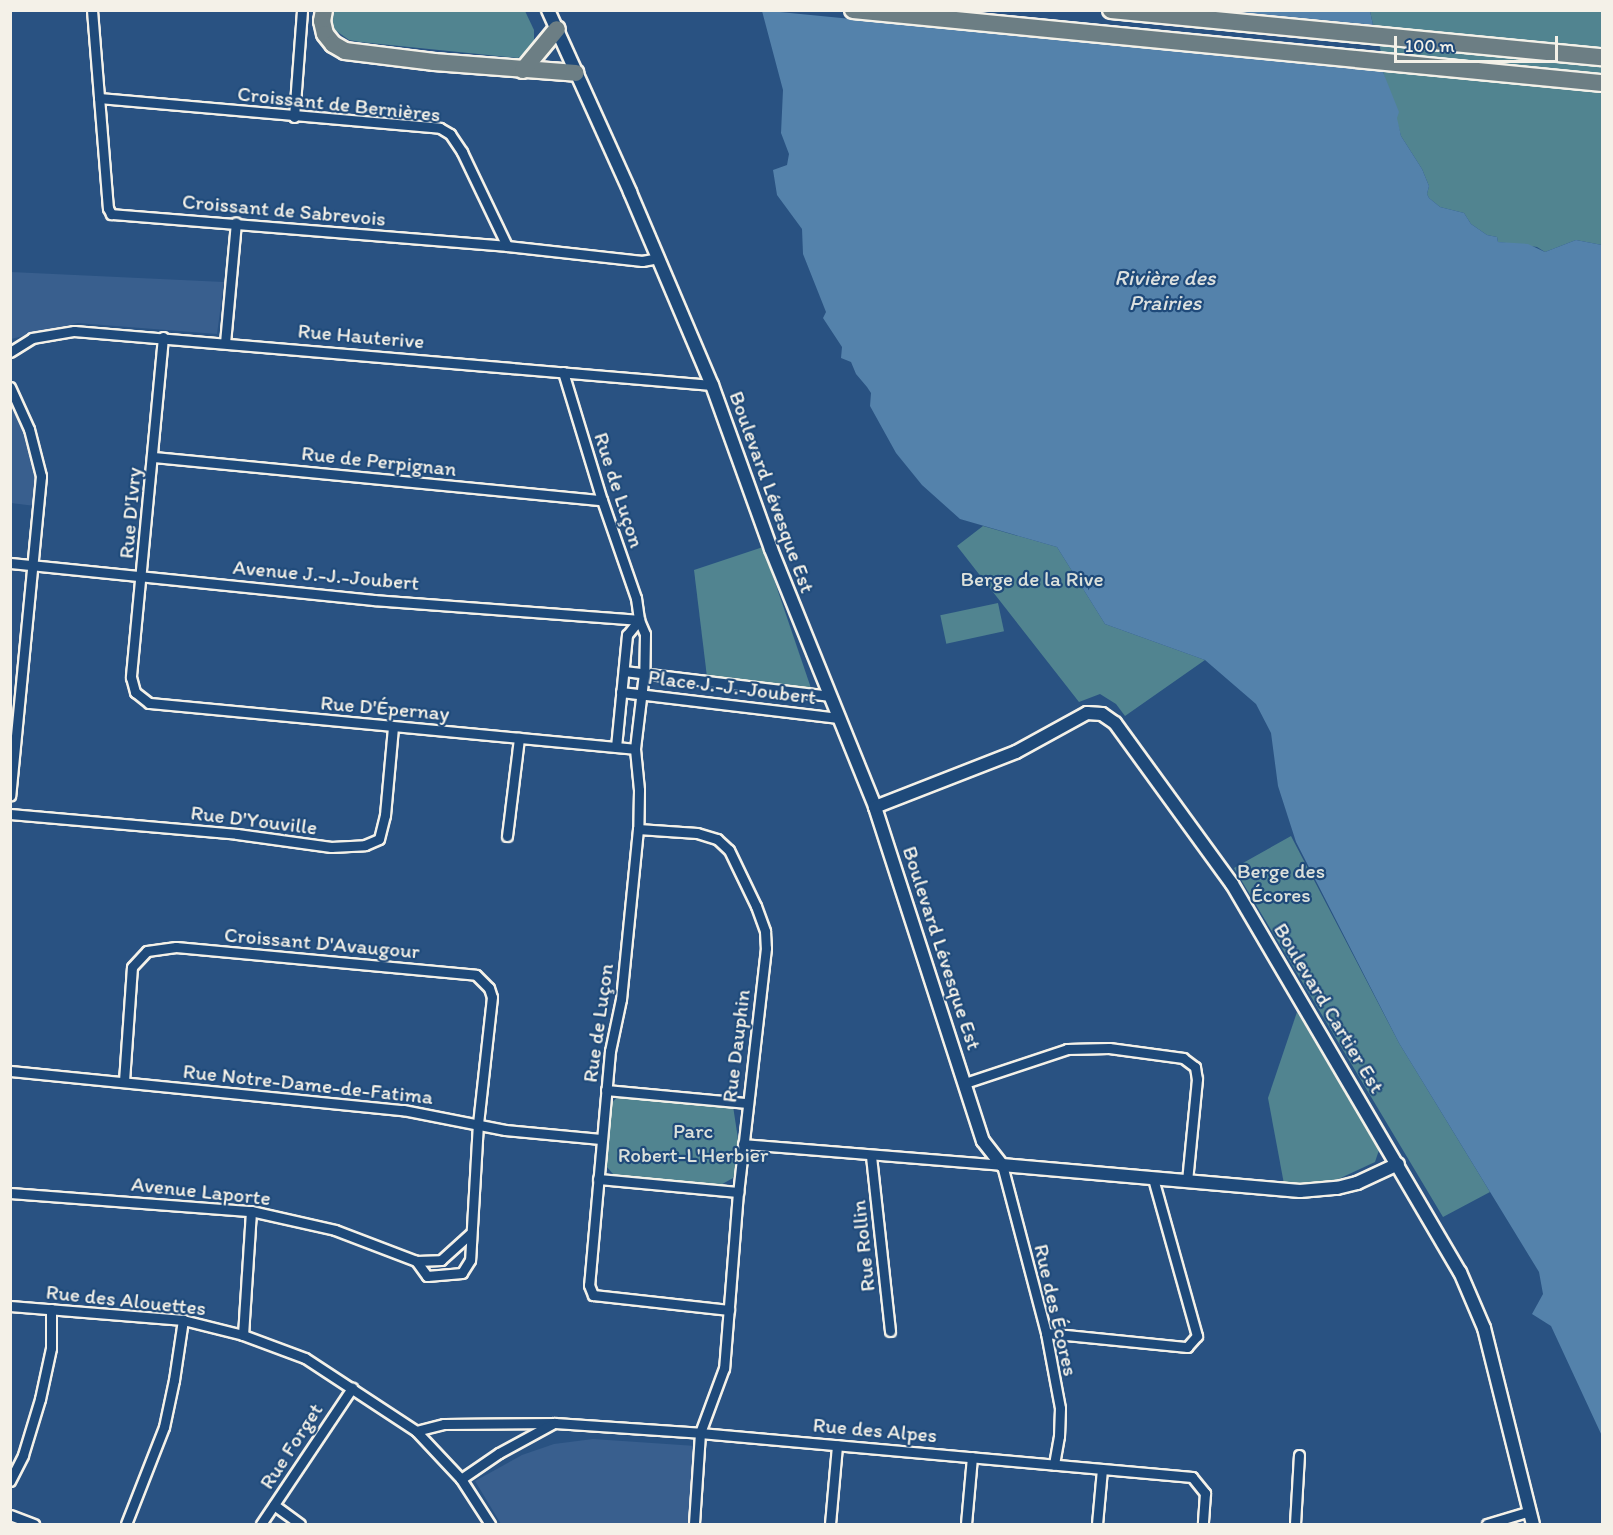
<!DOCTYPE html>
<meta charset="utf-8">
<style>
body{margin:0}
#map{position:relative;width:1613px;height:1535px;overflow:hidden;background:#295282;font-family:Itim,sans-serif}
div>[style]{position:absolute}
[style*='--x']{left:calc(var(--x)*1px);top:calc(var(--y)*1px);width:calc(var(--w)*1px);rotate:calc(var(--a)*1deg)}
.built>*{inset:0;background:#395f8e}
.green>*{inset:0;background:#518490;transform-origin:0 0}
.water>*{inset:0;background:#5482ab}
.pier>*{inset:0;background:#295282}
.roads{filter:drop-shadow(2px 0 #f4f1e8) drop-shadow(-2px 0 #f4f1e8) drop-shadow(0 2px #f4f1e8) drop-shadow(0 -2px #f4f1e8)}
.minor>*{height:9px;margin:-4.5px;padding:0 4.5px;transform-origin:4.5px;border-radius:4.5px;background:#1f4a7a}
.tertiary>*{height:12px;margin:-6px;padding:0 6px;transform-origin:6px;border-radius:6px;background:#1f4a7a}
.motorway>*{height:16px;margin:-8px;padding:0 8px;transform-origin:8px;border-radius:8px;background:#6c7e84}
span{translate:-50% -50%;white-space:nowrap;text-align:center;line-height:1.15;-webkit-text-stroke:4.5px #1f4a7a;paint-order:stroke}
.street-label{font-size:21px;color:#f4f1e8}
.park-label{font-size:21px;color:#dce1db}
.water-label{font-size:22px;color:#dce0df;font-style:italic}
.frame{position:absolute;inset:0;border:12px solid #f4f1e8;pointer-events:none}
.scale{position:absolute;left:1394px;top:36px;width:164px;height:27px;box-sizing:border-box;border:3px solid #f4f1e8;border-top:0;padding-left:8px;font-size:18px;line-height:21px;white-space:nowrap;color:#f4f1e8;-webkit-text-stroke:4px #1f4a7a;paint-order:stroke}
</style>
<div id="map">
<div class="built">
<div style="clip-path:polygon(11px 272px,224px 282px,217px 334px,78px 323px,11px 339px)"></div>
<div style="clip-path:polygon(10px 402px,29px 446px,35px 471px,35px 506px,11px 503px)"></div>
<div style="clip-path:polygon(593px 1439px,696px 1446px,689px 1524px,501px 1524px,475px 1481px,522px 1455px,554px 1444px)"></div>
</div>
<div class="green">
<div style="clip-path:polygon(334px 11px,525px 11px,534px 30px,534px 41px,529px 51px,518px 58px,360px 42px,349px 40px,335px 30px,332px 24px)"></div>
<div style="clip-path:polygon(1370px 11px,1602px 11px,1602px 245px,1576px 240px,1545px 252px,1537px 247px,1498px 242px,1497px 237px,1487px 235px,1471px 224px,1464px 213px,1440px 207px,1429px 198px,1427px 194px,1429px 186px,1422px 169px,1401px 136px,1383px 72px)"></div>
<div style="clip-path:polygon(983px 526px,1057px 547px,1105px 624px,1205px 660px,1125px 716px,1116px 704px,1100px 694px,1079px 702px,957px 546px)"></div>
<div style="clip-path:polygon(763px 547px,813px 694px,707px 677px,694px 570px)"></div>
<div style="left:998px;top:603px;width:29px;height:59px;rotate:78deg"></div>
<div style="clip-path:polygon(1291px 836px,1399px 1043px,1490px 1192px,1443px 1217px,1234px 868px)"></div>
<div style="clip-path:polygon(1297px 1012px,1379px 1150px,1375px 1162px,1332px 1182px,1284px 1184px,1268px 1098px)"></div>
<div style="clip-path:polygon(619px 1095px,733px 1106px,738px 1139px,738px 1164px,733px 1178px,717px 1187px,613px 1174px,600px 1159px,609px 1106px)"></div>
</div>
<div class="water">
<div style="clip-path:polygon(762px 11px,1370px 11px,1383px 72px,1399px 112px,1397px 118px,1401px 136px,1422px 169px,1429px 186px,1427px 194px,1429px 198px,1440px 207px,1464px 213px,1471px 224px,1487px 235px,1497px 237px,1498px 242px,1528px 244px,1545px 252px,1576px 240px,1602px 245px,1602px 1436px,1551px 1326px,1532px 1314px,1543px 1294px,1539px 1272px,1399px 1043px,1296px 842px,1278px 786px,1271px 733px,1256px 704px,1205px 660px,1105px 624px,1057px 547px,960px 519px,922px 485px,896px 453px,870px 406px,871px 393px,867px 387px,856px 374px,851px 362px,841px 358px,842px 347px,823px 318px,826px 312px,803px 254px,802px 229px,777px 195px,773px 170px,787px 165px,789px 154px,781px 133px,783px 90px)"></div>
</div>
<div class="pier">
<div style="clip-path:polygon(759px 10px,1218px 10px,1375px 25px,1385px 71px)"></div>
</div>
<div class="roads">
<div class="minor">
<div style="--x:92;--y:10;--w:199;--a:85.4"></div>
<div style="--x:108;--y:208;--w:7;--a:63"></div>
<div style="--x:111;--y:214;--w:397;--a:4.6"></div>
<div style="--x:507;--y:246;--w:136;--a:6.3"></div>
<div style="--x:642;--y:261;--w:17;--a:-10"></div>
<div style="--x:99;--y:98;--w:342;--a:5"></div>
<div style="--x:440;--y:128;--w:12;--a:31"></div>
<div style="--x:450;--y:134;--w:22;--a:56"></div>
<div style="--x:462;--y:152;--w:104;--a:64.4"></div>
<div style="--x:294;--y:117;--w:107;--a:-85.7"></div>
<div style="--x:163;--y:337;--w:342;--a:95.4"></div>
<div style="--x:131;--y:677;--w:16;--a:75"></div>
<div style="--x:135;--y:692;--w:18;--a:38"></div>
<div style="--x:149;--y:703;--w:488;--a:5.4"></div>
<div style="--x:225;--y:343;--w:121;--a:-84.8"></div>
<div style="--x:10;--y:352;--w:26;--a:-32"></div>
<div style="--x:32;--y:338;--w:43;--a:-9.5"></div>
<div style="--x:74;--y:331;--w:640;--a:4.84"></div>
<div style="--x:563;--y:372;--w:134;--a:73.1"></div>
<div style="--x:602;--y:500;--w:104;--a:70.9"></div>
<div style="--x:636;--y:598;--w:22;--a:82"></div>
<div style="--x:639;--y:620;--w:15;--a:67"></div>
<div style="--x:645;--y:634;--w:39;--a:91"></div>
<div style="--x:644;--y:673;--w:77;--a:96.8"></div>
<div style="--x:635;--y:749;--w:41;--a:84.4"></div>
<div style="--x:639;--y:790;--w:39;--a:91"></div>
<div style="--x:638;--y:829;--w:171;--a:95.7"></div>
<div style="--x:621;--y:999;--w:53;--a:101.9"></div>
<div style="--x:610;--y:1051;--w:235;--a:95.1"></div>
<div style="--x:589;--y:1285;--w:11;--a:68"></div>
<div style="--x:593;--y:1295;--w:137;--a:6.3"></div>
<div style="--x:10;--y:387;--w:46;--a:65.7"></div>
<div style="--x:29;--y:429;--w:49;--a:75.7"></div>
<div style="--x:41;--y:476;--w:321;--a:95.5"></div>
<div style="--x:153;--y:457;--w:451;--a:5.5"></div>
<div style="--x:10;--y:563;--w:366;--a:5.8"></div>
<div style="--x:374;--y:600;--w:266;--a:4.3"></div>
<div style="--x:624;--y:671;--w:208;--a:6.9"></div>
<div style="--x:621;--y:692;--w:219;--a:6.8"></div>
<div style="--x:616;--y:747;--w:113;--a:-84.4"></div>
<div style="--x:627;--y:635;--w:19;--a:-51"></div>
<div style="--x:10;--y:814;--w:228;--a:5"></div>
<div style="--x:237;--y:834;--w:95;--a:7.9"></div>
<div style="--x:331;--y:847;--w:34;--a:-3"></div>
<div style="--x:365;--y:845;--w:15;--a:-23"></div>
<div style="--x:379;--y:839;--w:25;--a:-76"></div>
<div style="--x:385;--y:815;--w:88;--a:-84.8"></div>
<div style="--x:638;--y:829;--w:59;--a:3.9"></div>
<div style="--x:697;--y:833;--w:21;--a:17"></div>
<div style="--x:717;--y:839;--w:16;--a:43"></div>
<div style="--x:729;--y:850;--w:62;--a:64.3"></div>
<div style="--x:756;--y:906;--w:27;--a:70"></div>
<div style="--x:765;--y:931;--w:17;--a:87"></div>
<div style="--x:766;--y:948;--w:246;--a:96.5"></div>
<div style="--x:738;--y:1192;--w:177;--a:94.5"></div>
<div style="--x:724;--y:1368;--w:69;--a:110.3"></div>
<div style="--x:700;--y:1433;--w:91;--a:93.8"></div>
<div style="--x:507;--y:836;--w:99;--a:-83"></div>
<div style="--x:10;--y:1071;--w:395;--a:5.7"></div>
<div style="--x:403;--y:1110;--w:104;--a:11.1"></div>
<div style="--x:505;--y:1130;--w:96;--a:5.4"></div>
<div style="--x:124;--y:1081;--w:114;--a:-86"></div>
<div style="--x:132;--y:967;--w:22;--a:-47"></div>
<div style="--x:147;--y:951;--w:29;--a:-8"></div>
<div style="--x:176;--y:947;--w:301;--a:5.3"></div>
<div style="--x:476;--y:975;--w:18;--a:45"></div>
<div style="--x:489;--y:988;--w:9;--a:72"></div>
<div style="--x:492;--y:997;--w:127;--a:96.3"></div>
<div style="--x:478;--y:1123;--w:137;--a:93.3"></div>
<div style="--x:470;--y:1260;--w:15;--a:122"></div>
<div style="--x:462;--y:1273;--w:35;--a:175"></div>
<div style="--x:427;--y:1276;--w:19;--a:-126"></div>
<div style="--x:965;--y:1083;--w:108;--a:-18.4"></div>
<div style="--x:1067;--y:1049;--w:42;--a:-1.4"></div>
<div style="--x:1109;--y:1048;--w:75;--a:7.7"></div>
<div style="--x:1183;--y:1058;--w:15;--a:37"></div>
<div style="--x:1195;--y:1067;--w:12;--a:81"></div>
<div style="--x:1197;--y:1079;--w:102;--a:95.6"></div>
<div style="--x:606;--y:1090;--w:142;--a:5.3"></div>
<div style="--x:743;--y:1144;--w:260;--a:4.6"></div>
<div style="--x:1002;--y:1165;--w:174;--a:75.3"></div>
<div style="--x:1046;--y:1333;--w:76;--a:79.4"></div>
<div style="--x:1060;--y:1408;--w:28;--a:92"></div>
<div style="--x:1059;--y:1436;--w:29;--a:100"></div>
<div style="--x:871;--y:1156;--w:176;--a:83.8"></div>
<div style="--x:598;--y:1179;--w:141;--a:5.3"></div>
<div style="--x:10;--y:1193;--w:242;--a:4.3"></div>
<div style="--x:251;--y:1211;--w:86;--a:12.7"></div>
<div style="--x:335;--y:1230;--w:87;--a:20.9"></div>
<div style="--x:416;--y:1261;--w:25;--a:-2"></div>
<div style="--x:441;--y:1260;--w:39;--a:-42"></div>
<div style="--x:10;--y:1306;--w:174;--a:4.6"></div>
<div style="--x:183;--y:1320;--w:62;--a:14"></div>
<div style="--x:243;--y:1335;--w:66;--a:20.4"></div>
<div style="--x:305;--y:1358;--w:133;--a:33.3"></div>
<div style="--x:416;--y:1431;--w:66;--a:46.8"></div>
<div style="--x:461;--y:1479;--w:54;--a:57.2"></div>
<div style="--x:1046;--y:1333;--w:142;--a:5.7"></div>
<div style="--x:1187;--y:1347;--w:15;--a:-48"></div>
<div style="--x:1197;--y:1336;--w:164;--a:-105.6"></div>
<div style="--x:243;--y:1335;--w:124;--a:-86.3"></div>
<div style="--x:416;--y:1431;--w:29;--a:-14"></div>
<div style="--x:444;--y:1424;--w:111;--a:-0.5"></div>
<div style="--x:555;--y:1423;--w:145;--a:3.9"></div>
<div style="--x:700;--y:1433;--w:494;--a:5.1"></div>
<div style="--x:1192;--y:1477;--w:21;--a:51"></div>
<div style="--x:1205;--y:1493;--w:31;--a:94"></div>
<div style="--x:461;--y:1479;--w:46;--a:-34.4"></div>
<div style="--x:499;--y:1453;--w:63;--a:-28.6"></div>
<div style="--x:10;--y:1481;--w:29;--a:-63"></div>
<div style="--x:23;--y:1455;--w:59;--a:-73.1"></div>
<div style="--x:40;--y:1399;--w:52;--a:-77.8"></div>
<div style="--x:51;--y:1348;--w:39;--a:-90"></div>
<div style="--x:274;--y:1505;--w:32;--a:36"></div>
<div style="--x:10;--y:1515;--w:26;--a:21"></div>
<div style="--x:126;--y:1524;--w:104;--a:-68.6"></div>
<div style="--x:164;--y:1427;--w:48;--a:-78"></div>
<div style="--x:174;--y:1380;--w:61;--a:-81.5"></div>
<div style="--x:261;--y:1524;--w:164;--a:-56.2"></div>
<div style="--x:830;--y:1524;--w:79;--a:-84.9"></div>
<div style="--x:966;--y:1524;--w:67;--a:-84.9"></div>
<div style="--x:1097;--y:1524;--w:55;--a:-84.8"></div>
<div style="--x:1295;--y:1524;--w:69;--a:-86.7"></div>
<div style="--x:1487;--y:1524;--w:45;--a:-16.8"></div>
</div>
<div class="tertiary">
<div style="--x:548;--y:10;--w:200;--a:65.7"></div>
<div style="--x:630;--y:192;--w:210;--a:67"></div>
<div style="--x:712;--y:385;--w:174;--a:70.2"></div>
<div style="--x:771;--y:549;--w:278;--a:68"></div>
<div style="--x:875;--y:807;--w:351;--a:72.1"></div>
<div style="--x:983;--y:1141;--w:31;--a:52"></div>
<div style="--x:1002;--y:1165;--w:299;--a:5"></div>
<div style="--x:1300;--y:1191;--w:37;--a:-5"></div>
<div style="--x:1337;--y:1188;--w:21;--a:-14"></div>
<div style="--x:1357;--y:1183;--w:45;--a:-24.9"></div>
<div style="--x:875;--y:807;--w:151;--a:-21.3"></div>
<div style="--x:1016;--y:752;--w:81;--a:-28.8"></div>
<div style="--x:1087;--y:713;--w:15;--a:4"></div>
<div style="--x:1102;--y:714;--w:16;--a:35"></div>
<div style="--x:1115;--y:723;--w:199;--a:54"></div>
<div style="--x:1232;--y:884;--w:450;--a:59.6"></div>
<div style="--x:1460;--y:1272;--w:61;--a:66.8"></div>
<div style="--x:1484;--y:1328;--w:202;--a:76"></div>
</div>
<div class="motorway">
<div style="--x:324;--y:10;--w:11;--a:100"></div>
<div style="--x:322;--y:21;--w:13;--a:77"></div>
<div style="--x:325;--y:34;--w:13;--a:51"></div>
<div style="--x:333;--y:44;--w:14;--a:30"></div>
<div style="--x:345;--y:51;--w:90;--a:7"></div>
<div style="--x:434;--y:62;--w:142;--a:4.4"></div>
<div style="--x:853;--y:10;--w:753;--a:5.57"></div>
<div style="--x:1111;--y:10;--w:493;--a:5.5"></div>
<div style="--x:523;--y:70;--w:53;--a:-50.3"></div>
</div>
</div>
<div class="street-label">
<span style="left:339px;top:104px;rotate:6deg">Croissant de Bernières</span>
<span style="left:284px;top:210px;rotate:5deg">Croissant de Sabrevois</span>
<span style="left:361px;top:336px;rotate:5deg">Rue Hauterive</span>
<span style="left:379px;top:461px;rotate:6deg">Rue de Perpignan</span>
<span style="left:619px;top:490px;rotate:72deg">Rue de Luçon</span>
<span style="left:772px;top:492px;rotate:70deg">Boulevard Lévesque Est</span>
<span style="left:130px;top:513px;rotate:-85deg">Rue D'Ivry</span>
<span style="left:326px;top:575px;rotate:5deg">Avenue J.-J.-Joubert</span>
<span style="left:732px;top:687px;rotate:7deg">Place J.-J.-Joubert</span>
<span style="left:385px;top:708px;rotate:5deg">Rue D'Épernay</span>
<span style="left:254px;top:820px;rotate:7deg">Rue D'Youville</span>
<span style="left:322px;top:943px;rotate:5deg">Croissant D'Avaugour</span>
<span style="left:942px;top:948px;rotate:72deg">Boulevard Lévesque Est</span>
<span style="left:1329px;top:1008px;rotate:59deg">Boulevard Cartier Est</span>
<span style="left:598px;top:1023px;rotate:-82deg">Rue de Luçon</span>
<span style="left:736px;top:1046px;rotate:-83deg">Rue Dauphin</span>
<span style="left:308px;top:1084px;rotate:6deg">Rue Notre-Dame-de-Fatima</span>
<span style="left:201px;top:1191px;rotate:6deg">Avenue Laporte</span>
<span style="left:863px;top:1246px;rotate:-96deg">Rue Rollin</span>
<span style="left:126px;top:1300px;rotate:6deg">Rue des Alouettes</span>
<span style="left:1056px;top:1310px;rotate:77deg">Rue des Écores</span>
<span style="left:875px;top:1430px;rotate:5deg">Rue des Alpes</span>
<span style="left:291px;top:1446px;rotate:-57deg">Rue Forget</span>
</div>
<div class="park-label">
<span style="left:1032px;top:579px">Berge de la Rive</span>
<span style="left:1281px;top:883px">Berge des<br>Écores</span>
<span style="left:693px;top:1143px">Parc<br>Robert-L'Herbier</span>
</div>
<div class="water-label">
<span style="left:1165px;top:290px">Rivière des<br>Prairies</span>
</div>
<div class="frame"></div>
<div class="scale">100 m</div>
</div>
